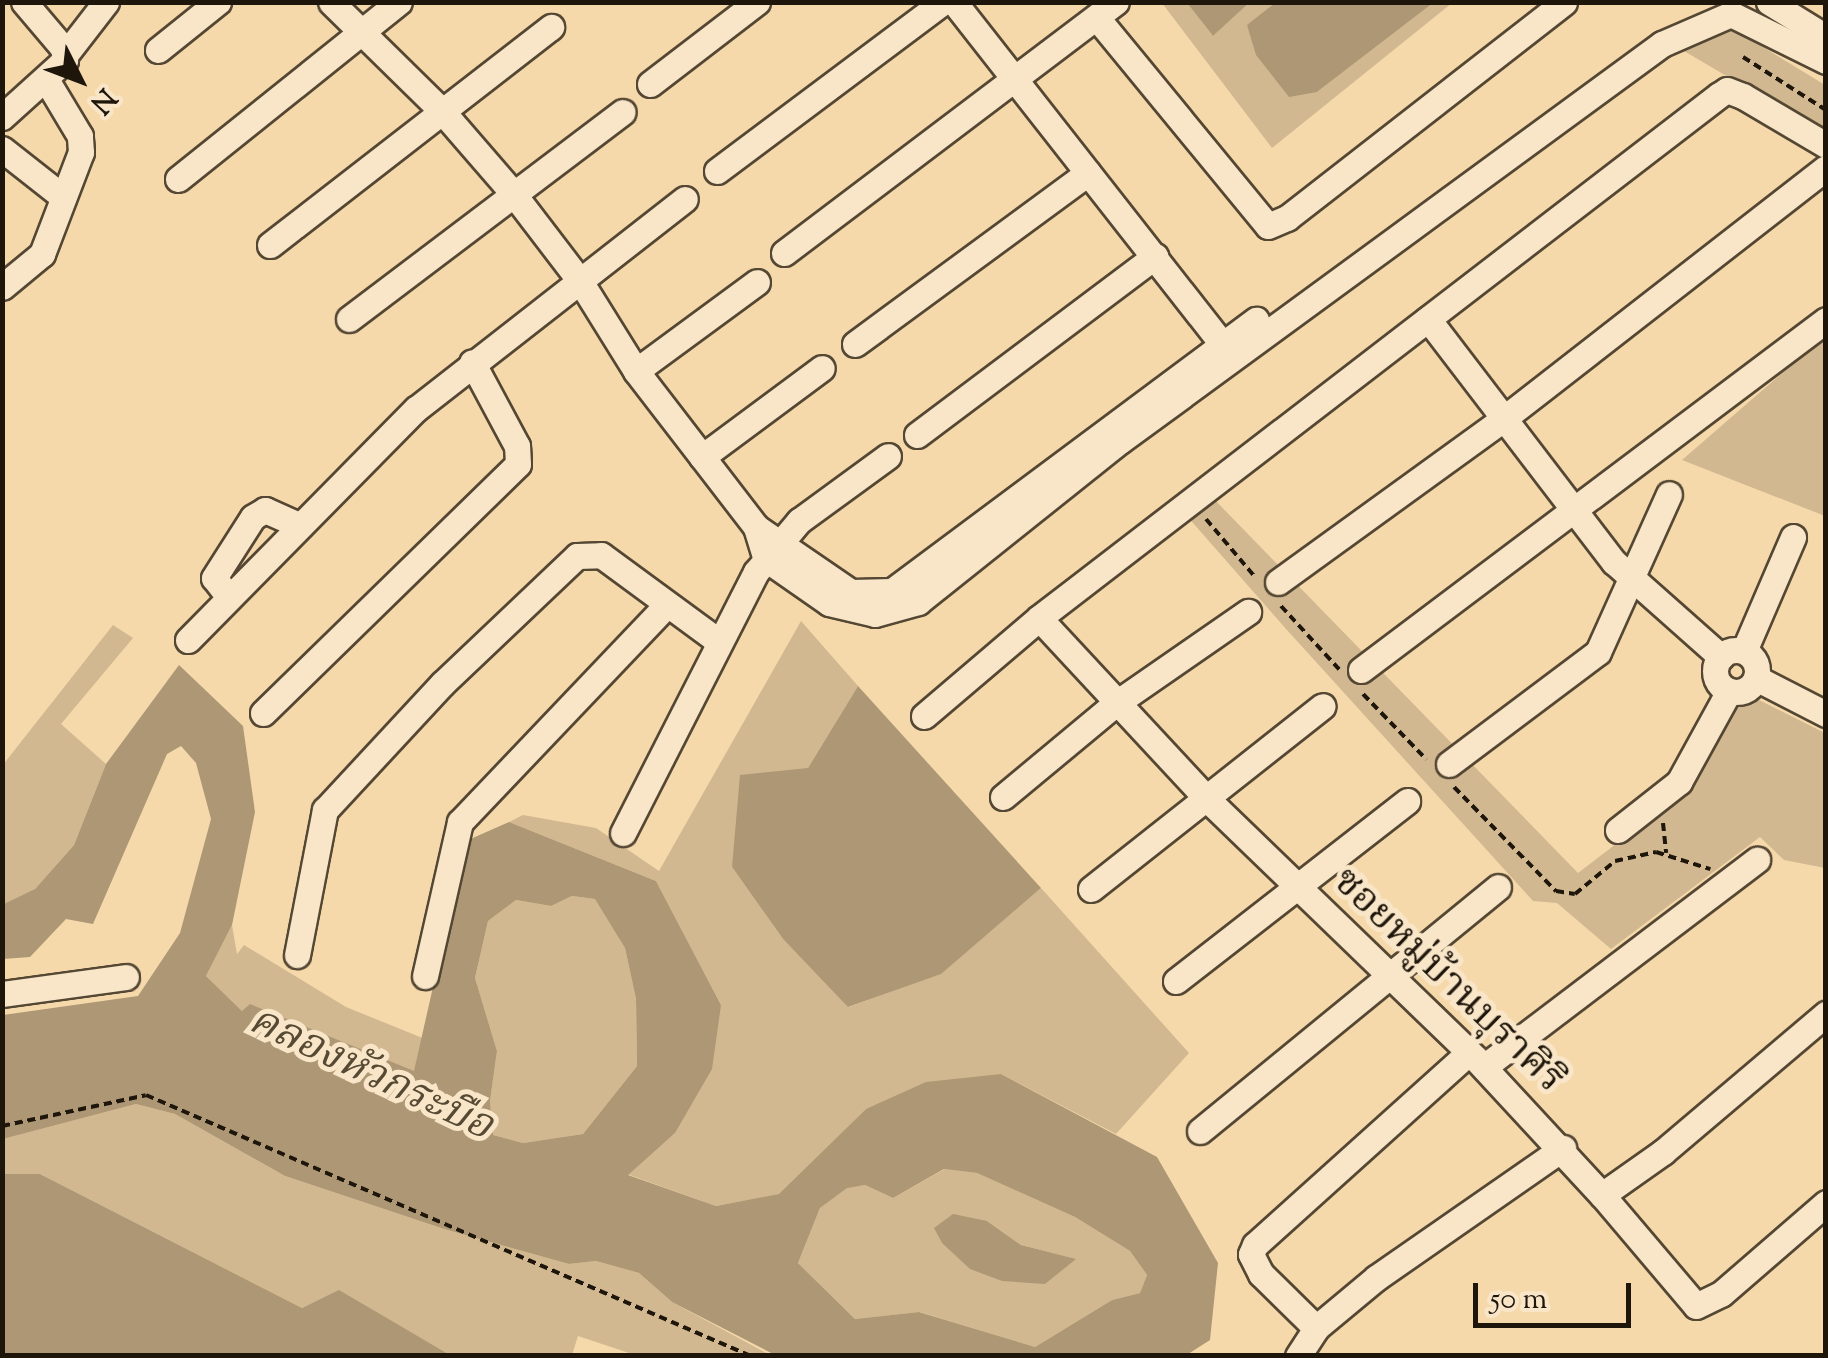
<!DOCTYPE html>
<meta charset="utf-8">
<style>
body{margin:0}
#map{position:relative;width:1828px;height:1358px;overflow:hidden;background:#f6d9ab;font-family:"Sorts Mill Goudy","Noto Serif Thai",serif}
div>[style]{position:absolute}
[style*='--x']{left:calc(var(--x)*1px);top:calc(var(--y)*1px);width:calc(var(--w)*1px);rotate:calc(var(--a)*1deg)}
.green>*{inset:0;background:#d1b890}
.water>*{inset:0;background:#ad9775}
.path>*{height:4px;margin-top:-2px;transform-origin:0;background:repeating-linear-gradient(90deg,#1e160b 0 8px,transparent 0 13px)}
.roads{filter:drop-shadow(2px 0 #544733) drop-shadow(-2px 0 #544733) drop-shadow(0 2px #544733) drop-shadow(0 -2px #544733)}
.minor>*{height:25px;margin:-12.5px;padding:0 12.5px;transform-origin:12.5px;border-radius:12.5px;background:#f9e6c8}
.minor>.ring{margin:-12.5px;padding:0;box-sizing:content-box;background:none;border:25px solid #f9e6c8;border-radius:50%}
span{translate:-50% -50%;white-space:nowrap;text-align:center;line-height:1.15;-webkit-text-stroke:10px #f9e6c8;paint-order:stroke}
.street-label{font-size:40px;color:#1e160b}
.water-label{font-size:42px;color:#574a35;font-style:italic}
.frame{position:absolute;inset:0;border:5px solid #1e160b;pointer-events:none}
.north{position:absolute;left:30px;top:30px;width:100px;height:100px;-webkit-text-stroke:8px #f9e6c8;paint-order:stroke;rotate:132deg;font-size:28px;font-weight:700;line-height:40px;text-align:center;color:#1e160b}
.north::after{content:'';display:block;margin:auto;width:35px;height:45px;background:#1e160b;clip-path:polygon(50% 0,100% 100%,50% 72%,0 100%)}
.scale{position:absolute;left:1473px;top:1283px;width:158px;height:45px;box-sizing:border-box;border:5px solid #1e160b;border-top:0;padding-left:12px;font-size:30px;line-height:35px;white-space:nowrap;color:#1e160b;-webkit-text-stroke:8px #f9e6c8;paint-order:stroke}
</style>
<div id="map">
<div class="green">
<div style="clip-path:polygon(1162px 3px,1187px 3px,1213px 36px,1249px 3px,1275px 3px,1247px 26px,1317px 92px,1433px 3px,1452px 3px,1272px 148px)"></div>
<div style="clip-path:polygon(1732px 28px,1825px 85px,1825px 134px,1684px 51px)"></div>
<div style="clip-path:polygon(1825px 336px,1825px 516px,1682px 460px)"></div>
<div style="clip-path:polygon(1210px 495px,1578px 873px,1676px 798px,1734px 705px,1753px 697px,1825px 733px,1825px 868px,1784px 860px,1760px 837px,1611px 949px,1557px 903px,1533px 901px,1287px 630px,1186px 515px)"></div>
<div style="clip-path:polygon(801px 621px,858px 686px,808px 768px,732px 867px,783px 939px,849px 1007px,941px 973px,1041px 888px,1189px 1053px,1116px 1134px,1001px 1074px,866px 1109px,780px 1194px,716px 1206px,627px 1174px,675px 1133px,721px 1005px,656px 881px,509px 822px,523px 815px,596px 828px,659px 871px)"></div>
<div style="clip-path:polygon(113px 625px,133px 638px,61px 724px,106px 764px,74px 845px,35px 889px,4px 907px,2px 766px)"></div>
<div style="clip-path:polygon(572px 896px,596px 899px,625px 948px,636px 999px,637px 1066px,583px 1134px,523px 1143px,493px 1135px,490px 1101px,497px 1051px,475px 978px,488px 921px,516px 900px,551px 906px)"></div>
<div style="clip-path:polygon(232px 925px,237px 954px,244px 945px,346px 1007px,425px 1039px,414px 1072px,242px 1011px,206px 976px)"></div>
<div style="clip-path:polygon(136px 1104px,175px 1114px,285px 1176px,444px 1229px,569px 1264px,596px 1261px,639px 1273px,672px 1302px,770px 1355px,635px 1355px,578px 1336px,572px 1355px,450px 1355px,339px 1291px,302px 1308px,40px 1174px,3px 1174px,3px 1139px)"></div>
<div style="clip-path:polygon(evenodd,945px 1169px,977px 1173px,1075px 1217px,1130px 1251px,1147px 1275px,1140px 1293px,1112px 1300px,1035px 1347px,920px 1312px,855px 1319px,798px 1263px,820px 1208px,847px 1187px,865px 1185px,893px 1198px,945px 1169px,987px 1221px,1021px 1245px,1075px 1259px,1002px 1281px,987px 1221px)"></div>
</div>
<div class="water">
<div style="clip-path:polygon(1187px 3px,1249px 3px,1213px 36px)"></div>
<div style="clip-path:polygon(1275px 3px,1275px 2px,1433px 3px,1317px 92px,1289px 97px,1256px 55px,1247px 25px)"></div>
<div style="clip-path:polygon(evenodd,179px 665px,243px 726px,255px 812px,232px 925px,206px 976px,242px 1011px,250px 1004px,414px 1071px,466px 841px,509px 822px,656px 881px,721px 1005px,712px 1069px,675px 1133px,628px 1175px,716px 1206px,779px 1194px,866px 1109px,926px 1082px,1001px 1074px,1157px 1157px,1218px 1263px,1210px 1340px,1185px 1356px,775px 1355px,672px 1302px,639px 1273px,596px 1261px,569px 1264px,444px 1229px,285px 1176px,175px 1114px,136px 1104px,3px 1139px,3px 1015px,138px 996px,180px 933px,211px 819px,196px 763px,181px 746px,167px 754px,93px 924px,66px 919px,30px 957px,3px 959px,2px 905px,35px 889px,74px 845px,106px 764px,179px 665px,572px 896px,595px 899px,625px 948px,636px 999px,637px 1066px,583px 1134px,523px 1143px,493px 1135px,490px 1101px,497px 1051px,475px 978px,488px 921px,516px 900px,551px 906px,572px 896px,179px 665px,944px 1169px,977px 1173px,1075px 1217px,1130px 1251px,1147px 1275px,1140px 1293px,1112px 1300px,1035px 1347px,919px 1312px,855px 1319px,798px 1263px,820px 1208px,847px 1188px,865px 1185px,893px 1198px,944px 1169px)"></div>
<div style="clip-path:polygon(858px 686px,1041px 888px,941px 974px,848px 1007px,783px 939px,732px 867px,740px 775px,808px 768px)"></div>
<div style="clip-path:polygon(3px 1174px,40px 1174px,302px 1308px,339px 1290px,450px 1355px,3px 1355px)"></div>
<div style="clip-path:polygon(953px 1214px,987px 1221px,1021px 1245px,1076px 1259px,1045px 1284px,1002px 1281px,970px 1269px,942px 1243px,934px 1228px)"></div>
</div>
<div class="path">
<div style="--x:1743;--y:57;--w:98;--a:32.6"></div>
<div style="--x:1206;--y:519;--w:76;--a:49.8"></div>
<div style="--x:1281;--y:606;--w:86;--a:47.4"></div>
<div style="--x:1363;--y:694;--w:91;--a:45.9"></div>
<div style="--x:1454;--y:787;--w:146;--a:45.6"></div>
<div style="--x:1556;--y:891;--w:19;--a:9"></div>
<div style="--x:1575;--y:894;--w:52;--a:-39.5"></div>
<div style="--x:1615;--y:861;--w:42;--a:-12.4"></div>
<div style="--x:1656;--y:852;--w:57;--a:17.5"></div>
<div style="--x:1663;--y:823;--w:30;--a:84"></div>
<div style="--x:2;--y:1126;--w:147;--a:-12.1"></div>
<div style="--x:146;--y:1095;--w:659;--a:23.34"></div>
</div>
<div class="roads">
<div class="minor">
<div style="--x:331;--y:2;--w:154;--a:44.5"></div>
<div style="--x:441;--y:110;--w:108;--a:49.1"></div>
<div style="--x:512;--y:192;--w:112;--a:52.6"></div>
<div style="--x:580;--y:281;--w:106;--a:58.1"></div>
<div style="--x:636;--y:371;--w:197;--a:52.4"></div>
<div style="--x:756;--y:527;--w:34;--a:73"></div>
<div style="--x:766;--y:559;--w:77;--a:34.9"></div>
<div style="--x:829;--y:603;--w:47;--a:13.4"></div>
<div style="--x:875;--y:614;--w:45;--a:-15.6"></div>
<div style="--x:918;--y:602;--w:258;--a:-38.6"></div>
<div style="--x:1120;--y:441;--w:672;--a:-36.22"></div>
<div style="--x:1662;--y:44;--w:75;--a:-23.5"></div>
<div style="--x:1731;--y:14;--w:106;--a:26.3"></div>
<div style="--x:954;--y:2;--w:447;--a:51.9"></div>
<div style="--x:1769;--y:2;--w:67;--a:31.6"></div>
<div style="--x:1097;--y:18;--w:269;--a:50.6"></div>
<div style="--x:1268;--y:226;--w:21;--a:-23"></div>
<div style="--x:1287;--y:218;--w:351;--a:-37.9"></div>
<div style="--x:158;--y:50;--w:77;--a:-38.7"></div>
<div style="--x:65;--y:55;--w:67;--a:-52.3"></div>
<div style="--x:650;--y:84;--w:135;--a:-37.5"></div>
<div style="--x:2;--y:117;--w:85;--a:-42.1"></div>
<div style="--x:65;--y:60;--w:12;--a:-99"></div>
<div style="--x:63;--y:48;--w:60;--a:-130.3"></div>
<div style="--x:2;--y:149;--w:78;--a:38.2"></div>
<div style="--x:717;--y:171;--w:282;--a:-36.8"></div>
<div style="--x:178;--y:179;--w:283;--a:-38.7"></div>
<div style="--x:270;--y:245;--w:356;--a:-37.8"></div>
<div style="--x:784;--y:253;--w:416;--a:-37.1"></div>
<div style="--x:2;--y:287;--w:52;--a:-39.5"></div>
<div style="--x:42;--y:254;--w:109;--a:-69.1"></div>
<div style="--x:81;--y:152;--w:16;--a:-94"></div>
<div style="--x:80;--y:136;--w:64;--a:-121"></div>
<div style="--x:349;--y:319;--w:343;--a:-37.1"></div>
<div style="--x:1428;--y:319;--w:306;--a:52.6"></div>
<div style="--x:1614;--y:562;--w:143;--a:41.6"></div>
<div style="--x:855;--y:344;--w:289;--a:-36.3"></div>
<div style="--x:636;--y:371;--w:150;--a:-36.3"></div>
<div style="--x:917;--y:435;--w:298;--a:-36.9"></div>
<div style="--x:702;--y:457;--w:149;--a:-36.6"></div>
<div style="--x:756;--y:527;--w:115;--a:34.4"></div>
<div style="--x:851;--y:592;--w:41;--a:-1.4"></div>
<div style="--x:892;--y:591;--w:454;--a:-36.7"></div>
<div style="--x:1278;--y:582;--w:276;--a:-35.9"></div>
<div style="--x:1502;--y:420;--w:410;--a:-37.9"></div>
<div style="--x:229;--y:597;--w:24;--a:-128"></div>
<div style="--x:214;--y:578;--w:72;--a:-57.4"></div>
<div style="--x:253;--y:517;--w:14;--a:-30"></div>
<div style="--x:265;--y:510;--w:36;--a:24"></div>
<div style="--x:1039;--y:618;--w:246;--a:47.1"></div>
<div style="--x:1206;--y:798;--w:374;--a:44"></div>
<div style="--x:1475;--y:1058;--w:187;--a:47.2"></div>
<div style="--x:1602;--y:1195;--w:75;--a:-35.2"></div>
<div style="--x:1663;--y:1152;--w:214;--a:-40.3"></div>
<div style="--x:188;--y:640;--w:325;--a:-45.4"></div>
<div style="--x:416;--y:409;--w:341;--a:-38"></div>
<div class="ring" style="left:1715px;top:650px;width:17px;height:17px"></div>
<div style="--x:1744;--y:651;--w:124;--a:-66.7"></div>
<div style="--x:1361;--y:670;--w:582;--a:-36.97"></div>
<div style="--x:1756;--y:678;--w:79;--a:27.2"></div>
<div style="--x:263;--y:713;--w:356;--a:-44.3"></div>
<div style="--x:518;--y:464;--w:18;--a:-93"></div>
<div style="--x:517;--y:446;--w:95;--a:-118.2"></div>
<div style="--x:924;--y:716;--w:151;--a:-40.4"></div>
<div style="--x:1039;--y:618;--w:858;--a:-37.56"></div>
<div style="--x:1719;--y:95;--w:9;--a:-32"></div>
<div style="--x:1727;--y:90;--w:17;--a:21"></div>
<div style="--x:1743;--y:96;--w:96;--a:30.6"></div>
<div style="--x:1449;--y:764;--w:186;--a:-36.9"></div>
<div style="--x:1598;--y:652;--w:173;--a:-65.8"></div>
<div style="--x:1003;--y:797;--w:146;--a:-39.7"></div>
<div style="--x:1115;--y:704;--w:162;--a:-34.7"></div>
<div style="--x:1618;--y:830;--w:78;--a:-38.2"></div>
<div style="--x:1679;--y:782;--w:104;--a:-61.2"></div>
<div style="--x:623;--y:833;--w:293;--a:-63"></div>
<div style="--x:756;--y:572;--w:67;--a:-49.9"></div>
<div style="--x:799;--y:521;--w:110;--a:-36.1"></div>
<div style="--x:1091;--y:889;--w:295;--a:-38.3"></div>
<div style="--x:297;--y:955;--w:148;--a:-79.1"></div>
<div style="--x:325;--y:810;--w:172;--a:-47.1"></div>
<div style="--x:442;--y:684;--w:186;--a:-43.5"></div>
<div style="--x:577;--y:556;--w:24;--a:-2"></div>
<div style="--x:601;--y:555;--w:145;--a:36.3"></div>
<div style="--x:425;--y:976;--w:158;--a:-77.2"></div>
<div style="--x:460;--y:822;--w:298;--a:-46.4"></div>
<div style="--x:1176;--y:981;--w:293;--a:-37.9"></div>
<div style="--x:2;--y:994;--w:125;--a:-7.8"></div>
<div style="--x:1484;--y:1067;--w:343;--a:-37.2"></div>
<div style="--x:1200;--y:1131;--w:385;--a:-39.3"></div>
<div style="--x:1602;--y:1195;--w:145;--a:49.7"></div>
<div style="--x:1696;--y:1306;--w:28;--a:-26"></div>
<div style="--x:1721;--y:1294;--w:139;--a:-40.9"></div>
<div style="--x:1316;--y:1328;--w:77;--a:-135.5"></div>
<div style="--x:1261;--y:1274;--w:22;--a:-117"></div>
<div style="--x:1251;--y:1254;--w:10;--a:-66"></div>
<div style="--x:1255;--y:1245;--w:288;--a:-42"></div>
<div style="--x:1298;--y:1356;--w:33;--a:-57"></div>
<div style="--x:1316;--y:1328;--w:78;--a:-39.8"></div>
<div style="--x:1376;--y:1278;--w:228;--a:-34.8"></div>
</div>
</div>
<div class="street-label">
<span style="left:1447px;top:982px;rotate:44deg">ซอยหมู่บ้านบุราศิริ</span>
</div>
<div class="water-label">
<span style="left:370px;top:1075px;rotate:25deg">คลองหัวกระบือ</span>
</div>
<div class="frame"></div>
<div class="north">N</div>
<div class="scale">50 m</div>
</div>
